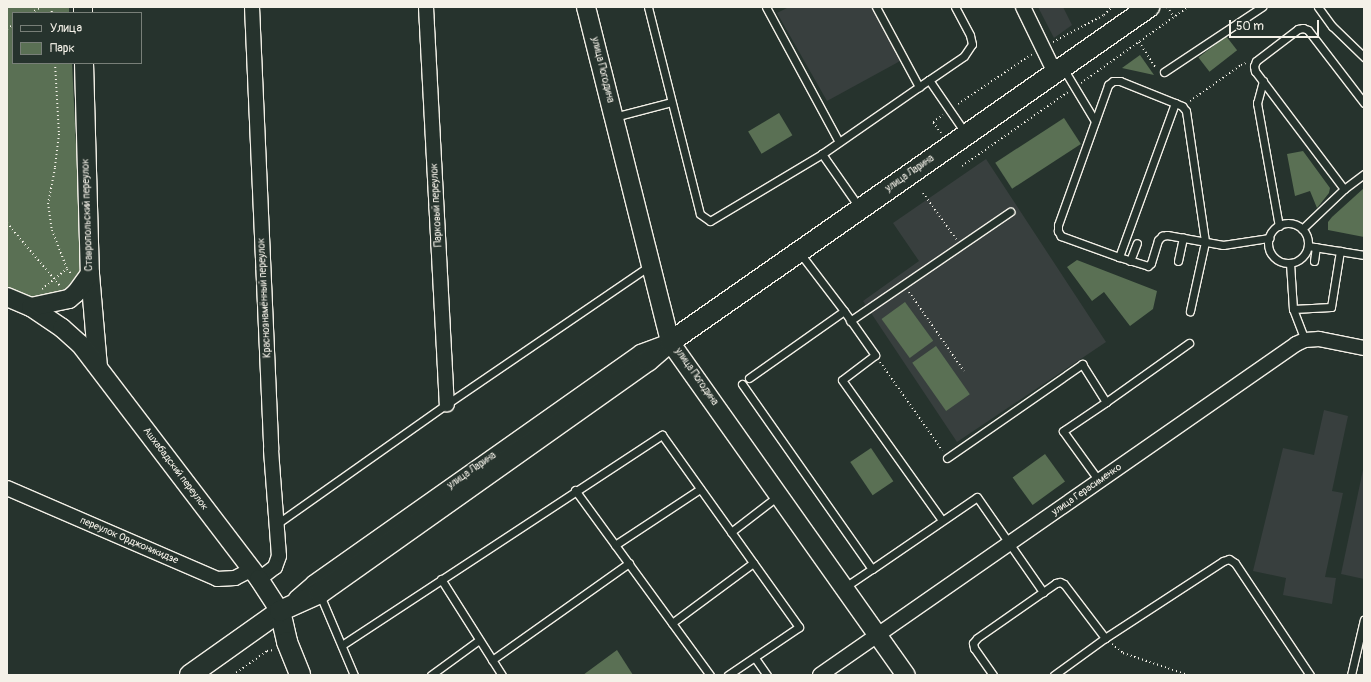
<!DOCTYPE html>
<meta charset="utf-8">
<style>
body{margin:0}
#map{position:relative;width:1371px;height:682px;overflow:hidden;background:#26332d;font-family:Pangolin,sans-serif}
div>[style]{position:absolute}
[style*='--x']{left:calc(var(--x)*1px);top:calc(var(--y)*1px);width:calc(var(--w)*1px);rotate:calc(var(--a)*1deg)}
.built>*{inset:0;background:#383f3e}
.green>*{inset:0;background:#5a7054;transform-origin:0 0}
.path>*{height:2px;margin-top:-1px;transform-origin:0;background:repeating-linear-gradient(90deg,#f4f1e8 0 1px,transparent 0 4px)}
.roads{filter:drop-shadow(1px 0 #f4f1e8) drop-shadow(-1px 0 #f4f1e8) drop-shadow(0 1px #f4f1e8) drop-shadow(0 -1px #f4f1e8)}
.service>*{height:7px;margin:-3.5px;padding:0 3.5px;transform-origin:3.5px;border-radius:3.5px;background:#26332d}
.service>.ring{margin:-3.5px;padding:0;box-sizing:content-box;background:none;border:7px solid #26332d;border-radius:50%}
.minor>*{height:14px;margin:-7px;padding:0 7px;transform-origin:7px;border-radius:7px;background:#26332d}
.tertiary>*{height:18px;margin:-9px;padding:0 9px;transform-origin:9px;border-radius:9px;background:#26332d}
.secondary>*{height:20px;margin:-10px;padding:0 10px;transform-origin:10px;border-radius:10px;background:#26332d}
span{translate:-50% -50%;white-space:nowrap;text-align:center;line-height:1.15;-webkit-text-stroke:3px #26332d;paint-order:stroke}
.street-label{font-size:10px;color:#f4f1e8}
.frame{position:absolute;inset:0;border:8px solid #f4f1e8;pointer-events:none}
.legend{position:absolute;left:12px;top:12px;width:130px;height:52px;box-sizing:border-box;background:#26332d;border:1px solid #787f78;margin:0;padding:5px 7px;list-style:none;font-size:12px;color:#f4f1e8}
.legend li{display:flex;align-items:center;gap:8px;height:20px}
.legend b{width:20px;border:1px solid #787f78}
.scale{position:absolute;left:1229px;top:20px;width:90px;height:18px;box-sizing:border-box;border:2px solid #f4f1e8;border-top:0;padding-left:5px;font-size:12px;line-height:14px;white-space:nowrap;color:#f4f1e8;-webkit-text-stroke:3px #26332d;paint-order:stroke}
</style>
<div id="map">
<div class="built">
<div style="clip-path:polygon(789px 7px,873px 7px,902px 60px,827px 101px,777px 13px)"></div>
<div style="clip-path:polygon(1038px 7px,1063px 7px,1072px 25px,1054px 38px)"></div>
<div style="clip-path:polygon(986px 159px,1106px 342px,957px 442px,863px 301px,919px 261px,893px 223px)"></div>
<div style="clip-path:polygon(1324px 410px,1348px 416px,1332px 491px,1343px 493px,1325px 577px,1336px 578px,1332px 604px,1283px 595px,1286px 578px,1253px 571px,1283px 448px,1314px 455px)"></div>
<div style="clip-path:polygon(1364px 465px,1364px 579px,1341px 574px)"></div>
</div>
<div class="green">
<div style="clip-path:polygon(7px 7px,69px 7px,69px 13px,13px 13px,13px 63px,72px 63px,82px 266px,80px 276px,57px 301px,7px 296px)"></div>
<div style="left:1226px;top:36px;width:18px;height:35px;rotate:52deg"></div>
<div style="clip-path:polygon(1140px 55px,1154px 75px,1122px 68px)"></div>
<div style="left:779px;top:113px;width:26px;height:36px;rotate:59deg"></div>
<div style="left:1064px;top:118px;width:31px;height:82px;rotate:57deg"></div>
<div style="clip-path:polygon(1303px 151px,1330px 188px,1329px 193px,1317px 208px,1310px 191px,1295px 196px,1287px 154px)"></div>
<div style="clip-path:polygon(1364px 188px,1364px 237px,1328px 230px,1328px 222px,1332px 217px)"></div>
<div style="clip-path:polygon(1077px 260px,1157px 291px,1153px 309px,1130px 326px,1104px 292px,1092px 301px,1067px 267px)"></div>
<div style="left:905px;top:302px;width:48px;height:29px;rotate:54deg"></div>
<div style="left:936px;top:346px;width:59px;height:29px;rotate:55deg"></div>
<div style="left:871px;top:448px;width:40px;height:25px;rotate:56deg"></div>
<div style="left:1045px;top:454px;width:34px;height:40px;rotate:54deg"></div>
<div style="clip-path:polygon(617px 650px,633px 675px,583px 675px)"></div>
</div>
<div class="path">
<div style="--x:51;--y:7;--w:6;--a:81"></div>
<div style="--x:1167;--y:7;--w:12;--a:55"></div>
<div style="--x:31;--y:13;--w:12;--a:-31"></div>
<div style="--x:7;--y:29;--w:7;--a:-34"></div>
<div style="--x:1053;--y:42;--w:58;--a:-27.9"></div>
<div style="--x:1104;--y:15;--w:11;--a:-45"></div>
<div style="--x:1139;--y:42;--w:31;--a:57"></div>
<div style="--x:55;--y:63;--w:71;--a:86.8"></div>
<div style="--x:59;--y:134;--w:34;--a:97"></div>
<div style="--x:55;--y:168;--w:36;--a:101"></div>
<div style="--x:48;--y:203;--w:27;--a:82"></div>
<div style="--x:52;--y:230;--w:42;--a:69"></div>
<div style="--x:1081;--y:83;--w:131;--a:-35.4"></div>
<div style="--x:1190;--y:101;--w:62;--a:-35.2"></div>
<div style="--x:1241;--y:65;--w:5;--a:-22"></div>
<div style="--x:958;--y:104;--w:89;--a:-34"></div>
<div style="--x:941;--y:133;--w:14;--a:-126"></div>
<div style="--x:933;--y:122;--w:12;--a:-35"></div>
<div style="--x:962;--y:166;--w:129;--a:-34.9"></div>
<div style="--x:923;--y:193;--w:57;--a:54.3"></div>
<div style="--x:7;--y:223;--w:82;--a:49.9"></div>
<div style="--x:42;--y:289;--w:32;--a:-39"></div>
<div style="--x:67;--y:269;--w:6;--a:51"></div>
<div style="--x:909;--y:292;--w:96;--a:55.2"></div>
<div style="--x:880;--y:362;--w:108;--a:54.8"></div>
<div style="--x:1112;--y:644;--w:14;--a:39"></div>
<div style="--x:1123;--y:653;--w:69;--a:18.7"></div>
<div style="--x:233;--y:675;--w:42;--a:-35.2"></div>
<div style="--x:267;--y:651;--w:7;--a:-8"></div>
</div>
<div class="roads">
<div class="service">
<div style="--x:648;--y:7;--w:213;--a:75.9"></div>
<div style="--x:700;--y:214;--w:12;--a:35"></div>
<div style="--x:710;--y:221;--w:131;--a:-30.9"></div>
<div style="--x:766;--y:7;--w:153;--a:61.6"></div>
<div style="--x:876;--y:7;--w:91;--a:61.7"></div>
<div style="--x:1318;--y:7;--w:24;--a:54"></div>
<div style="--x:1332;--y:26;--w:45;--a:44.1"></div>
<div style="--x:1063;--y:68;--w:62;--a:58.9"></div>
<div style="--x:1164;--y:72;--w:118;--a:-33.6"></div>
<div style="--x:929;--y:80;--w:42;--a:-34.4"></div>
<div style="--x:964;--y:56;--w:14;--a:-56"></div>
<div style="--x:972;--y:44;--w:9;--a:-103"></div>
<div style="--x:970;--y:35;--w:32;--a:-118"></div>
<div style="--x:1113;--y:81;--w:7;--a:0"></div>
<div style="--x:1120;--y:81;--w:59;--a:21.8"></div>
<div style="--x:1175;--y:103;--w:164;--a:110"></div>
<div style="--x:1119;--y:257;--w:62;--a:-160.1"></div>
<div style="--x:1061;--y:236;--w:6;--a:-121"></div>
<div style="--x:1058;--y:231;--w:6;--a:-90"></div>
<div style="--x:1058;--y:225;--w:149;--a:-70.3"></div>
<div style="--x:1108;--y:85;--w:6;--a:-39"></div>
<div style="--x:1263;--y:81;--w:23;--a:105"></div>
<div style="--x:1257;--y:103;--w:125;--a:79.9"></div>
<div style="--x:1175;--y:103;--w:8;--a:23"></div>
<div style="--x:1182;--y:106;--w:6;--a:51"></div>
<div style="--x:1186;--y:111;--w:132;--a:81.7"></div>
<div style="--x:1205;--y:242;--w:71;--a:102.3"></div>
<div style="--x:614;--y:117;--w:59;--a:-14.7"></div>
<div style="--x:1344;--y:189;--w:148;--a:-127"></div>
<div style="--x:1255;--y:71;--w:5;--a:-101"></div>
<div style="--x:1254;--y:66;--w:5;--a:-68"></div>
<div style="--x:1256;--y:61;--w:53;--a:-37.3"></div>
<div style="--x:1298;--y:29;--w:5;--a:-11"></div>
<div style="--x:1303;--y:28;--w:5;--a:22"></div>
<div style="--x:1308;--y:30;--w:92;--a:52.5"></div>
<div style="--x:859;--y:207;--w:65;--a:-124.9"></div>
<div style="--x:822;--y:154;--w:130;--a:-34.7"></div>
<div style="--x:929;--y:80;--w:65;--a:55.6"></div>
<div class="ring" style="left:1268px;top:223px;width:33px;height:33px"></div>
<div style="--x:1302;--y:229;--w:58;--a:-43.6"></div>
<div style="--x:1344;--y:189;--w:25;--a:-37"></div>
<div style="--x:1308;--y:246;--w:57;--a:9.1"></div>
<div style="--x:1119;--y:257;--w:30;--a:17"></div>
<div style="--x:1148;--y:266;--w:4;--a:-45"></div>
<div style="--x:1151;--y:263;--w:24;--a:-73"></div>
<div style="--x:1158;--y:240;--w:6;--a:-45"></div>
<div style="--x:1162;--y:236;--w:5;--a:-11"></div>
<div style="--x:1167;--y:235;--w:57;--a:10.1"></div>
<div style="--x:1223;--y:245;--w:47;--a:-8.7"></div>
<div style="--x:1130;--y:261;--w:19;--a:-69"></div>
<div style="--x:1178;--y:261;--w:24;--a:-78"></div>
<div style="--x:1314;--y:261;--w:14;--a:-82"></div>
<div style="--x:1290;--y:263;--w:46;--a:86.3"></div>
<div style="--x:1293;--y:309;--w:33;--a:69"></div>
<div style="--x:1293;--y:309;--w:38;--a:-3"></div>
<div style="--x:1331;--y:307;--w:57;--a:-80.9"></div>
<div style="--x:844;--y:311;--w:54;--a:54.8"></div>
<div style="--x:875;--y:355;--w:41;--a:142.9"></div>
<div style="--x:842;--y:380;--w:172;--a:54.5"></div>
<div style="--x:850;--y:321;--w:194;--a:-34.3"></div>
<div style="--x:749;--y:378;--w:116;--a:-35.2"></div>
<div style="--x:844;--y:311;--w:74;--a:-127.3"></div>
<div style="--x:742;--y:384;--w:226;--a:54.9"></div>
<div style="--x:872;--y:569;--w:127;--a:-34.4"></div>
<div style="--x:977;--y:497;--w:116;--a:55.2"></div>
<div style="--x:1043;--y:592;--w:16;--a:-35"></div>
<div style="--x:1056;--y:583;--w:4;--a:-14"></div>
<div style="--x:1060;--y:582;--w:4;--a:27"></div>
<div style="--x:1064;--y:584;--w:68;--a:52.8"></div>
<div style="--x:1105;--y:638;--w:63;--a:144"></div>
<div style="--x:1106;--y:402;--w:102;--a:-35.4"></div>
<div style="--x:947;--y:458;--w:165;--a:-34.8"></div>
<div style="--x:1082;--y:364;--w:45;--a:57.7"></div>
<div style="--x:1106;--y:402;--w:52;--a:146"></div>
<div style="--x:1063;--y:431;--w:62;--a:54.2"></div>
<div style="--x:575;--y:490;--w:229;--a:53.9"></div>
<div style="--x:278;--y:523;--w:207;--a:-35.2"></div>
<div style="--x:447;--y:404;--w:245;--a:-34.3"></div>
<div style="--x:731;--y:532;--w:59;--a:-37.5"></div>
<div style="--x:615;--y:545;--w:102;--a:-33.4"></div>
<div style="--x:441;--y:579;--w:114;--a:57.6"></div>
<div style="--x:845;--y:587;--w:32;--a:-34"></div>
<div style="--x:320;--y:595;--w:87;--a:67"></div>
<div style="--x:672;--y:623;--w:101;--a:-36.5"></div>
<div style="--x:1105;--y:638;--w:141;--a:-33.1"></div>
<div style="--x:1223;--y:561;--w:6;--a:-18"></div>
<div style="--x:1229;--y:559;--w:7;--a:34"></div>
<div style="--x:1235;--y:563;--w:135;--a:56.2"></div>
<div style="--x:342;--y:645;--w:383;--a:-33.3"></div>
<div style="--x:662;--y:435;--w:236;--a:54.5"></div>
<div style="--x:799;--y:627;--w:86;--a:145.9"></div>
<div style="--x:755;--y:658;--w:21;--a:55"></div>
<div style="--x:492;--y:660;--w:168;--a:-35.3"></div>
<div style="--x:431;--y:675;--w:59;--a:-36.1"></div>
<div style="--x:993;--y:675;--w:33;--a:-125"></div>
<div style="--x:974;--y:648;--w:5;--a:-101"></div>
<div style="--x:973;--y:643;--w:6;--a:-51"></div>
<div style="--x:977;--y:638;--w:80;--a:-34.9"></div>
<div style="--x:1351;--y:675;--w:57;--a:-76.9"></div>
</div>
<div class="minor">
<div style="--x:252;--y:7;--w:443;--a:87.5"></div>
<div style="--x:271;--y:450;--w:106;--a:85.7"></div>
<div style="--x:279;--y:556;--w:12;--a:110"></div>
<div style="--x:275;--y:567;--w:20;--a:143"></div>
<div style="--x:426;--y:7;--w:398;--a:87"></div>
<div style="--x:1023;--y:7;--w:73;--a:64.1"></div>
<div style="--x:7;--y:488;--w:229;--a:23.4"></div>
<div style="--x:217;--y:579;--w:18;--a:-3"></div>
<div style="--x:235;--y:578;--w:18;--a:-27"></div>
<div style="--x:296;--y:598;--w:23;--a:-41"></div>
<div style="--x:313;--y:583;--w:400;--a:-35.2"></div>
<div style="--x:640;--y:352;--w:23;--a:-20"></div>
<div style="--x:820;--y:675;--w:580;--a:-34.81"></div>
<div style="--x:1296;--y:344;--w:10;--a:-24"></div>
<div style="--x:1305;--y:340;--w:14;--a:-4"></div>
<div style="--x:1319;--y:339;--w:46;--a:11.3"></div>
</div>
<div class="tertiary">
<div style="--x:83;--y:7;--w:6;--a:90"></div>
<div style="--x:586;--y:7;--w:345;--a:75.9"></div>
<div style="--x:670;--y:342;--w:408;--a:54.7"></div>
<div style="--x:84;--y:63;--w:211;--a:88.4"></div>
<div style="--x:90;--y:274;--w:93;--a:85.1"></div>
<div style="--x:7;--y:297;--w:26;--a:23"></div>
<div style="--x:31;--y:307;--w:37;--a:34"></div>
<div style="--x:62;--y:328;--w:24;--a:42"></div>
<div style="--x:80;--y:344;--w:295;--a:52.7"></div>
<div style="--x:259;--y:579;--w:38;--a:57"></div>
<div style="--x:31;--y:307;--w:39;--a:-12"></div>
<div style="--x:69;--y:299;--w:9;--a:-41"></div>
<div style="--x:76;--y:293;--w:24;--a:-54"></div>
</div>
<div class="secondary">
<div style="--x:280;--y:611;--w:32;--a:77"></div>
<div style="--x:287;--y:642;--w:35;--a:68"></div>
<div style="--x:190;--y:675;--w:110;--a:-35.4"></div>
<div style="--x:280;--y:611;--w:44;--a:-24.2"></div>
<div style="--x:320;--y:593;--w:402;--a:-35.3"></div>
<div style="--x:648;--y:361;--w:29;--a:-41"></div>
<div style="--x:670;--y:342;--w:585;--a:-34.97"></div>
</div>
</div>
<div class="street-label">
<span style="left:602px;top:70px;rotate:76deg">улица Погодина</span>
<span style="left:910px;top:174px;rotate:-35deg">улица Ларина</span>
<span style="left:437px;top:205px;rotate:-93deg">Парковый переулок</span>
<span style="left:88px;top:215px;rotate:-92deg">Ставропольский переулок</span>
<span style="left:265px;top:298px;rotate:-93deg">Краснознамённый переулок</span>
<span style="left:696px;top:377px;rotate:55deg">улица Погодина</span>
<span style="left:175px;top:469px;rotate:53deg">Ашхабадский переулок</span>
<span style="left:472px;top:471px;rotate:-35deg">улица Ларина</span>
<span style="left:1087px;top:490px;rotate:-35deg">улица Герасименко</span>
<span style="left:129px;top:541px;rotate:23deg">переулок Орджоникидзе</span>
</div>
<div class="frame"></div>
<ul class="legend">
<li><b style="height:5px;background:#26332d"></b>Улица</li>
<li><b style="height:11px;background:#5a7054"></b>Парк</li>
</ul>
<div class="scale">50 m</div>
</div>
